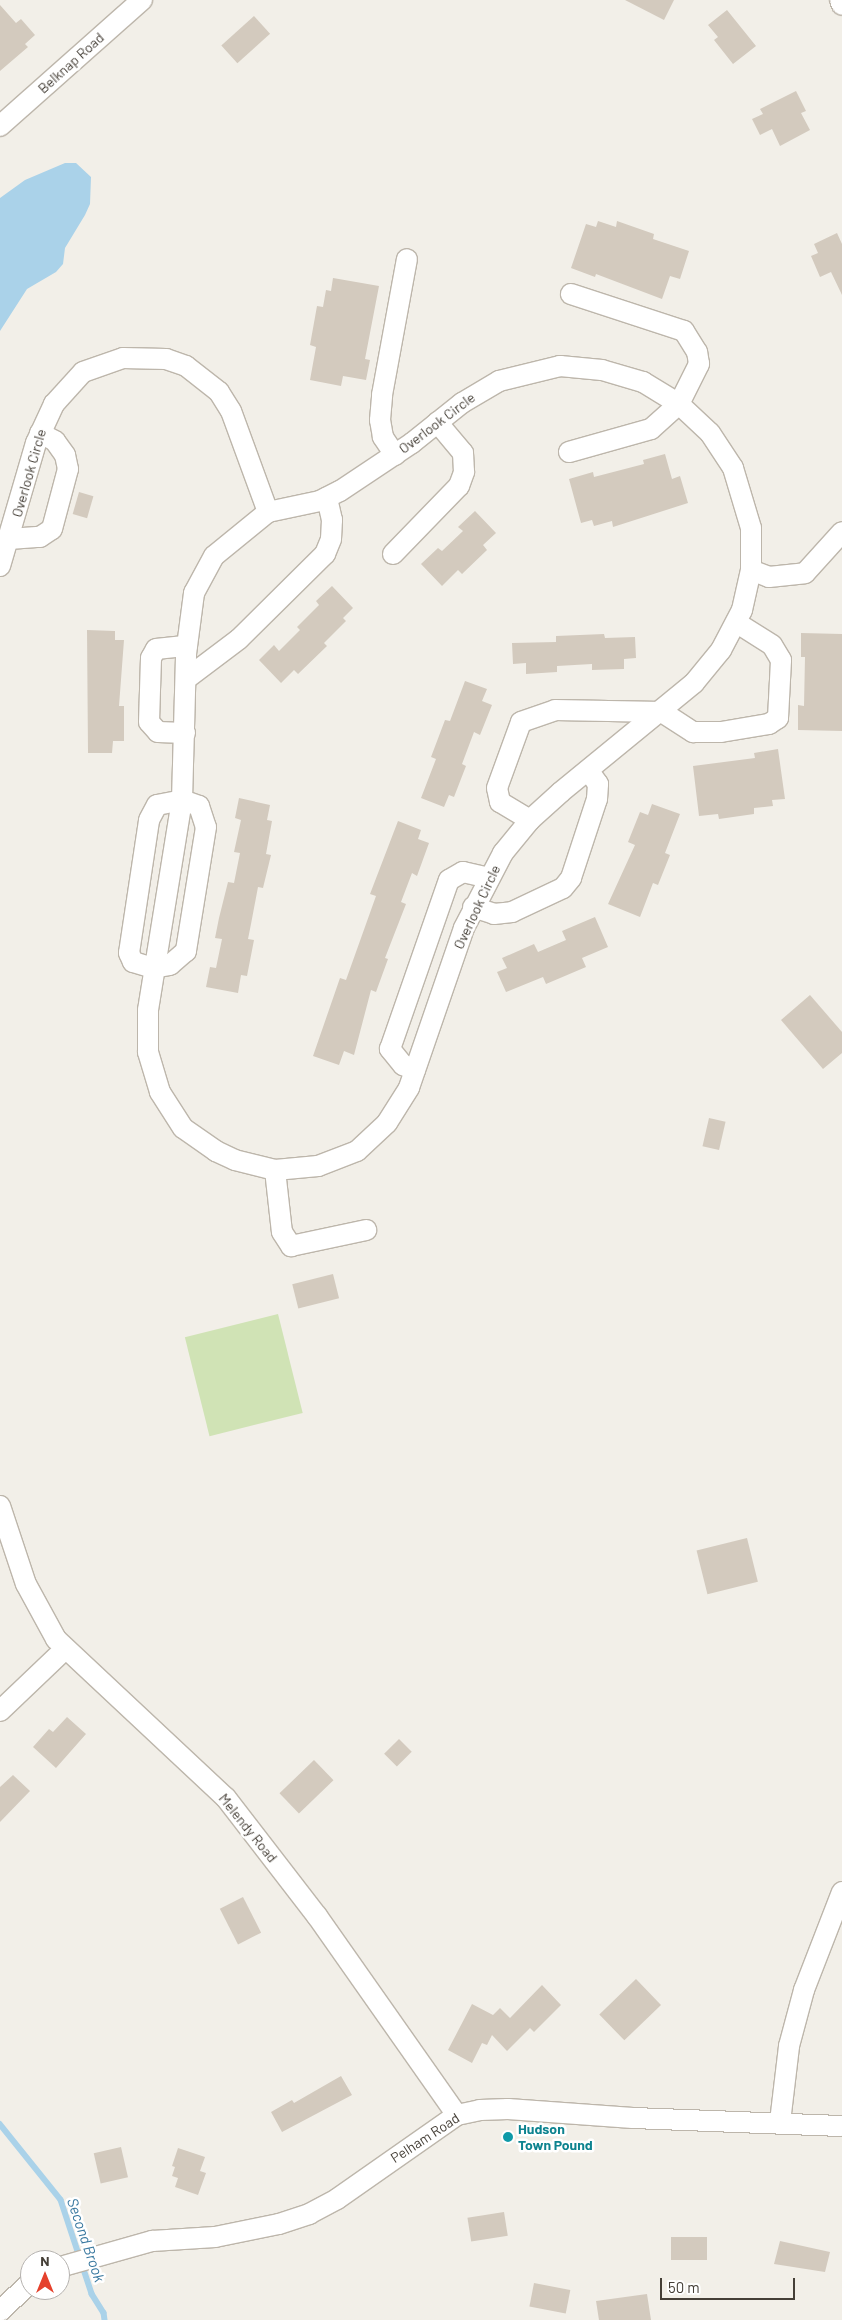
<!DOCTYPE html>
<style>
body{margin:0}
#map{position:relative;width:842px;height:2320px;overflow:hidden;background:#f2efe8;font-family:Barlow,sans-serif}
div>[style]{position:absolute}
[style*='--x']{left:calc(var(--x)*1px);top:calc(var(--y)*1px);width:calc(var(--w)*1px);rotate:calc(var(--a)*1deg)}
.green>*{inset:0;background:#d0e3b5;transform-origin:0 0}
.water>*{inset:0;background:#aad2e9}
.stream>*{height:5.5px;margin:-2.75px;padding:0 2.75px;transform-origin:2.75px;border-radius:2.75px;background:#aad2e9}
.building>*{inset:0;background:#d3cabe;transform-origin:0 0}
.roads{filter:drop-shadow(1px 0 #bdb6ab) drop-shadow(-1px 0 #bdb6ab) drop-shadow(0 1px #bdb6ab) drop-shadow(0 -1px #bdb6ab)}
.minor>*{height:20px;margin:-10px;padding:0 10px;transform-origin:10px;border-radius:10px;background:#fff}
.dots>*{width:14px;height:14px;translate:-50% -50%;box-sizing:border-box;border:2px solid #fff;border-radius:50%}
span{translate:-50% -50%;white-space:nowrap;text-align:center;line-height:1.15;-webkit-text-stroke:5px #fff;paint-order:stroke}
.street-label{font-size:14px;color:#453f37}
.culture-label{font-size:14px;color:#0d838f;font-weight:700}
.left{translate:0 -50%;text-align:left}
.water-label{font-size:15px;color:#39789f;font-style:italic}
.north{position:absolute;left:20px;top:2250px;width:50px;height:50px;box-sizing:border-box;background:#fff;border:1px solid #b5b2af;border-radius:50%;rotate:0deg;font-size:14px;font-weight:700;line-height:20px;text-align:center;color:#453f37}
.north::after{content:'';display:block;margin:auto;width:18px;height:22px;background:#e5412c;clip-path:polygon(50% 0,100% 100%,50% 72%,0 100%)}
.scale{position:absolute;left:660px;top:2278px;width:135px;height:22px;box-sizing:border-box;border:2px solid #453f37;border-top:0;padding-left:6px;font-size:15px;line-height:18px;white-space:nowrap;color:#453f37;-webkit-text-stroke:4px #fff;paint-order:stroke}
</style>
<div id="map">
<div class="green">
<div style="left:278px;top:1314px;width:102px;height:96px;rotate:76deg"></div>
</div>
<div class="water">
<div style="clip-path:polygon(65px 163px,76px 163px,91px 177px,90px 204px,85px 215px,65px 248px,63px 264px,56px 272px,27px 289px,0 331px,0 198px,25px 180px)"></div>
</div>
<div class="stream">
<div style="--x:0;--y:2124;--w:97;--a:51.2"></div>
<div style="--x:61;--y:2200;--w:99;--a:71.7"></div>
<div style="--x:92;--y:2294;--w:22;--a:58"></div>
<div style="--x:104;--y:2313;--w:7;--a:82"></div>
</div>
<div class="building">
<div style="clip-path:polygon(625px 0,674px 0,664px 20px)"></div>
<div style="clip-path:polygon(0 5px,16px 23px,21px 19px,35px 35px,25px 44px,28px 47px,0 71px)"></div>
<div style="clip-path:polygon(727px 10px,756px 46px,733px 64px,714px 40px,718px 37px,708px 25px)"></div>
<div style="left:254px;top:16px;width:24px;height:44px;rotate:48deg"></div>
<div style="clip-path:polygon(796px 91px,806px 111px,801px 113px,810px 130px,780px 146px,772px 129px,760px 135px,752px 119px,763px 114px,760px 109px)"></div>
<div style="clip-path:polygon(598px 221px,616px 227px,617px 221px,654px 234px,653px 239px,689px 251px,680px 279px,670px 276px,662px 299px,596px 274px,595px 277px,571px 268px,586px 224px,596px 227px)"></div>
<div style="clip-path:polygon(837px 233px,842px 244px,842px 295px,831px 272px,820px 277px,811px 256px,818px 253px,814px 244px)"></div>
<div style="clip-path:polygon(333px 278px,379px 286px,365px 359px,370px 360px,366px 380px,343px 376px,341px 386px,310px 380px,316px 347px,310px 345px,317px 306px,323px 307px,326px 290px,331px 291px)"></div>
<div style="clip-path:polygon(665px 454px,672px 479px,680px 476px,688px 503px,613px 527px,612px 521px,594px 526px,592px 520px,581px 523px,569px 479px,593px 472px,594px 477px,644px 464px,643px 460px)"></div>
<div style="left:79px;top:492px;width:15px;height:23px;rotate:16deg"></div>
<div style="clip-path:polygon(475px 511px,496px 533px,483px 545px,487px 550px,462px 574px,458px 570px,442px 586px,421px 564px,438px 548px,442px 551px,463px 531px,458px 527px)"></div>
<div style="clip-path:polygon(332px 586px,353px 608px,343px 618px,346px 621px,324px 643px,327px 646px,298px 674px,294px 670px,281px 683px,259px 660px,274px 645px,279px 651px,300px 630px,297px 627px,319px 605px,316px 601px)"></div>
<div style="clip-path:polygon(87px 630px,115px 631px,115px 640px,124px 640px,119px 706px,124px 706px,124px 741px,113px 741px,112px 753px,88px 753px)"></div>
<div style="clip-path:polygon(801px 633px,842px 634px,842px 731px,798px 730px,798px 705px,804px 706px,805px 657px,801px 657px)"></div>
<div style="clip-path:polygon(604px 634px,605px 638px,635px 637px,636px 658px,624px 659px,624px 669px,592px 670px,592px 664px,557px 666px,557px 672px,526px 674px,526px 663px,513px 664px,512px 643px,556px 642px,556px 636px)"></div>
<div style="clip-path:polygon(465px 681px,487px 689px,482px 701px,492px 705px,480px 735px,474px 732px,462px 764px,466px 766px,454px 797px,449px 795px,444px 807px,421px 798px,436px 759px,431px 757px,445px 720px,450px 721px)"></div>
<div style="clip-path:polygon(778px 749px,785px 799px,772px 800px,773px 806px,754px 808px,754px 814px,719px 819px,718px 814px,699px 816px,693px 766px,755px 758px,754px 753px)"></div>
<div style="clip-path:polygon(239px 798px,270px 805px,267px 820px,272px 821px,266px 854px,271px 855px,263px 888px,258px 887px,251px 924px,248px 939px,254px 940px,247px 976px,241px 975px,238px 993px,206px 987px,210px 967px,216px 968px,222px 939px,215px 938px,219px 918px,228px 882px,234px 883px,240px 853px,234px 852px,241px 820px,235px 818px)"></div>
<div style="clip-path:polygon(652px 804px,680px 814px,665px 853px,670px 855px,658px 885px,653px 883px,640px 917px,608px 904px,635px 845px,628px 842px,640px 812px,648px 815px)"></div>
<div style="clip-path:polygon(398px 821px,421px 830px,418px 839px,429px 843px,417px 876px,412px 873px,401px 902px,406px 904px,385px 958px,388px 959px,376px 992px,371px 990px,354px 1055px,344px 1051px,339px 1065px,313px 1056px,340px 978px,346px 980px,376px 896px,370px 894px)"></div>
<div style="clip-path:polygon(595px 917px,608px 947px,582px 958px,586px 967px,546px 984px,543px 977px,506px 992px,497px 972px,507px 968px,502px 958px,534px 944px,538px 952px,566px 940px,562px 931px)"></div>
<div style="clip-path:polygon(810px 995px,842px 1032px,842px 1053px,823px 1069px,781px 1020px)"></div>
<div style="left:709px;top:1118px;width:17px;height:29px;rotate:13deg"></div>
<div style="left:333px;top:1274px;width:25px;height:42px;rotate:76deg"></div>
<div style="left:747px;top:1538px;width:45px;height:52px;rotate:76deg"></div>
<div style="clip-path:polygon(67px 1717px,86px 1734px,56px 1768px,33px 1747px,49px 1729px,53px 1732px)"></div>
<div style="left:399px;top:1739px;width:18px;height:21px;rotate:45deg"></div>
<div style="left:314px;top:1760px;width:28px;height:48px;rotate:46deg"></div>
<div style="clip-path:polygon(13px 1775px,30px 1791px,0 1822px,0 1787px)"></div>
<div style="left:243px;top:1897px;width:40px;height:26px;rotate:63deg"></div>
<div style="left:636px;top:1979px;width:36px;height:51px;rotate:46deg"></div>
<div style="clip-path:polygon(542px 1985px,561px 2005px,534px 2032px,530px 2028px,507px 2051px,492px 2035px,487px 2045px,482px 2043px,472px 2063px,448px 2050px,472px 2004px,493px 2015px,500px 2008px,510px 2018px)"></div>
<div style="clip-path:polygon(341px 2076px,352px 2095px,282px 2132px,271px 2112px,292px 2100px,294px 2103px)"></div>
<div style="left:121px;top:2147px;width:31px;height:28px;rotate:77deg"></div>
<div style="clip-path:polygon(178px 2148px,205px 2157px,200px 2171px,206px 2173px,198px 2195px,175px 2187px,178px 2178px,172px 2176px,175px 2167px,172px 2166px)"></div>
<div style="left:504px;top:2212px;width:24px;height:37px;rotate:81deg"></div>
<div style="left:671px;top:2237px;width:36px;height:23px"></div>
<div style="clip-path:polygon(780px 2241px,830px 2252px,825px 2272px,774px 2264px)"></div>
<div style="left:534px;top:2283px;width:37px;height:24px;rotate:11deg"></div>
<div style="clip-path:polygon(647px 2294px,651px 2320px,599px 2320px,596px 2301px)"></div>
</div>
<div class="roads">
<div class="minor">
<div style="--x:840;--y:0;--w:5;--a:68"></div>
<div style="--x:0;--y:126;--w:190;--a:-41.6"></div>
<div style="--x:560;--y:366;--w:42;--a:5.4"></div>
<div style="--x:602;--y:370;--w:43;--a:16.3"></div>
<div style="--x:643;--y:382;--w:42;--a:31.4"></div>
<div style="--x:679;--y:404;--w:42;--a:43.1"></div>
<div style="--x:710;--y:433;--w:42;--a:56.7"></div>
<div style="--x:733;--y:468;--w:63;--a:73.3"></div>
<div style="--x:751;--y:528;--w:42;--a:90"></div>
<div style="--x:751;--y:570;--w:41;--a:102.7"></div>
<div style="--x:742;--y:610;--w:45;--a:117.7"></div>
<div style="--x:721;--y:650;--w:43;--a:129.3"></div>
<div style="--x:694;--y:683;--w:172;--a:140.7"></div>
<div style="--x:561;--y:792;--w:42;--a:137.9"></div>
<div style="--x:530;--y:820;--w:43;--a:129.3"></div>
<div style="--x:503;--y:853;--w:85;--a:117.5"></div>
<div style="--x:464;--y:928;--w:169;--a:109"></div>
<div style="--x:409;--y:1088;--w:41;--a:122.2"></div>
<div style="--x:387;--y:1123;--w:41;--a:137"></div>
<div style="--x:357;--y:1151;--w:42;--a:159"></div>
<div style="--x:318;--y:1166;--w:43;--a:174.7"></div>
<div style="--x:275;--y:1170;--w:41;--a:-166"></div>
<div style="--x:235;--y:1160;--w:21;--a:-155"></div>
<div style="--x:216;--y:1151;--w:40;--a:-145.1"></div>
<div style="--x:183;--y:1128;--w:43;--a:-122.6"></div>
<div style="--x:160;--y:1092;--w:42;--a:-106.7"></div>
<div style="--x:148;--y:1052;--w:42;--a:-90"></div>
<div style="--x:148;--y:1010;--w:213;--a:-80.8"></div>
<div style="--x:182;--y:800;--w:146;--a:-88.4"></div>
<div style="--x:186;--y:654;--w:62;--a:-82.5"></div>
<div style="--x:194;--y:593;--w:42;--a:-61.6"></div>
<div style="--x:214;--y:556;--w:70;--a:-39.2"></div>
<div style="--x:268;--y:512;--w:53;--a:-11.9"></div>
<div style="--x:320;--y:501;--w:22;--a:-27"></div>
<div style="--x:340;--y:491;--w:87;--a:-33.7"></div>
<div style="--x:412;--y:443;--w:64;--a:-38.7"></div>
<div style="--x:462;--y:403;--w:43;--a:-30.7"></div>
<div style="--x:499;--y:381;--w:63;--a:-13.8"></div>
<div style="--x:569;--y:452;--w:85;--a:-15.7"></div>
<div style="--x:651;--y:429;--w:38;--a:-42"></div>
<div style="--x:679;--y:404;--w:45;--a:-63.4"></div>
<div style="--x:699;--y:364;--w:12;--a:-99"></div>
<div style="--x:697;--y:352;--w:25;--a:-122"></div>
<div style="--x:684;--y:331;--w:119;--a:-161.9"></div>
<div style="--x:395;--y:455;--w:22;--a:-124"></div>
<div style="--x:383;--y:437;--w:17;--a:-100"></div>
<div style="--x:380;--y:420;--w:25;--a:-85"></div>
<div style="--x:382;--y:395;--w:138;--a:-79.6"></div>
<div style="--x:9;--y:539;--w:31;--a:-4"></div>
<div style="--x:40;--y:537;--w:14;--a:-34"></div>
<div style="--x:52;--y:529;--w:62;--a:-75.1"></div>
<div style="--x:68;--y:469;--w:14;--a:-102"></div>
<div style="--x:65;--y:455;--w:17;--a:-126"></div>
<div style="--x:55;--y:441;--w:17;--a:-152"></div>
<div style="--x:393;--y:554;--w:95;--a:-45.9"></div>
<div style="--x:459;--y:486;--w:15;--a:-70"></div>
<div style="--x:464;--y:472;--w:19;--a:-93"></div>
<div style="--x:463;--y:453;--w:40;--a:-130"></div>
<div style="--x:0;--y:566;--w:128;--a:-73.7"></div>
<div style="--x:36;--y:443;--w:43;--a:-65.2"></div>
<div style="--x:54;--y:404;--w:43;--a:-47.8"></div>
<div style="--x:83;--y:372;--w:42;--a:-19.3"></div>
<div style="--x:123;--y:358;--w:43;--a:1.3"></div>
<div style="--x:166;--y:359;--w:21;--a:19"></div>
<div style="--x:186;--y:366;--w:42;--a:38.2"></div>
<div style="--x:219;--y:392;--w:22;--a:58"></div>
<div style="--x:231;--y:411;--w:108;--a:69.9"></div>
<div style="--x:751;--y:570;--w:19;--a:21"></div>
<div style="--x:769;--y:577;--w:36;--a:-6"></div>
<div style="--x:805;--y:573;--w:55;--a:-47.9"></div>
<div style="--x:186;--y:679;--w:66;--a:-37"></div>
<div style="--x:239;--y:639;--w:121;--a:-44.7"></div>
<div style="--x:325;--y:554;--w:16;--a:-68"></div>
<div style="--x:331;--y:539;--w:19;--a:-87"></div>
<div style="--x:332;--y:520;--w:23;--a:-103"></div>
<div style="--x:185;--y:733;--w:27;--a:-178"></div>
<div style="--x:158;--y:732;--w:13;--a:-132"></div>
<div style="--x:149;--y:722;--w:64;--a:-88.2"></div>
<div style="--x:151;--y:658;--w:10;--a:-61"></div>
<div style="--x:156;--y:649;--w:31;--a:-6"></div>
<div style="--x:182;--y:800;--w:18;--a:19"></div>
<div style="--x:199;--y:806;--w:22;--a:72"></div>
<div style="--x:206;--y:827;--w:126;--a:99.2"></div>
<div style="--x:186;--y:951;--w:21;--a:139"></div>
<div style="--x:170;--y:965;--w:17;--a:170"></div>
<div style="--x:153;--y:968;--w:21;--a:-163"></div>
<div style="--x:133;--y:962;--w:10;--a:-114"></div>
<div style="--x:129;--y:953;--w:134;--a:-81.4"></div>
<div style="--x:149;--y:820;--w:17;--a:-62"></div>
<div style="--x:157;--y:805;--w:25;--a:-11"></div>
<div style="--x:530;--y:820;--w:35;--a:-149"></div>
<div style="--x:500;--y:802;--w:14;--a:-102"></div>
<div style="--x:497;--y:788;--w:70;--a:-70"></div>
<div style="--x:521;--y:722;--w:36;--a:-19"></div>
<div style="--x:555;--y:710;--w:107;--a:1.1"></div>
<div style="--x:662;--y:712;--w:37;--a:33"></div>
<div style="--x:693;--y:732;--w:28;--a:0"></div>
<div style="--x:721;--y:732;--w:49;--a:-9.5"></div>
<div style="--x:769;--y:724;--w:11;--a:-34"></div>
<div style="--x:778;--y:718;--w:58;--a:-87"></div>
<div style="--x:781;--y:660;--w:17;--a:-121"></div>
<div style="--x:772;--y:645;--w:41;--a:-147.8"></div>
<div style="--x:473;--y:907;--w:22;--a:18"></div>
<div style="--x:494;--y:914;--w:18;--a:-6"></div>
<div style="--x:512;--y:912;--w:56;--a:-25.2"></div>
<div style="--x:563;--y:888;--w:13;--a:-51"></div>
<div style="--x:571;--y:878;--w:83;--a:-71.8"></div>
<div style="--x:597;--y:799;--w:15;--a:-86"></div>
<div style="--x:598;--y:784;--w:17;--a:-126"></div>
<div style="--x:415;--y:1070;--w:13;--a:-157"></div>
<div style="--x:403;--y:1065;--w:21;--a:-129"></div>
<div style="--x:390;--y:1049;--w:179;--a:-70.8"></div>
<div style="--x:449;--y:880;--w:16;--a:-30"></div>
<div style="--x:463;--y:872;--w:27;--a:13"></div>
<div style="--x:275;--y:1170;--w:62;--a:83.6"></div>
<div style="--x:282;--y:1232;--w:17;--a:57"></div>
<div style="--x:291;--y:1246;--w:77;--a:-12"></div>
<div style="--x:0;--y:1506;--w:82;--a:71.6"></div>
<div style="--x:26;--y:1584;--w:63;--a:61.4"></div>
<div style="--x:56;--y:1639;--w:233;--a:43.1"></div>
<div style="--x:226;--y:1798;--w:149;--a:52.4"></div>
<div style="--x:317;--y:1916;--w:243;--a:54.9"></div>
<div style="--x:0;--y:1711;--w:88;--a:-43.6"></div>
<div style="--x:780;--y:2122;--w:77;--a:-83.2"></div>
<div style="--x:789;--y:2046;--w:58;--a:-75"></div>
<div style="--x:804;--y:1990;--w:105;--a:-68.8"></div>
<div style="--x:60;--y:2267;--w:96;--a:-15.8"></div>
<div style="--x:152;--y:2241;--w:63;--a:-3.6"></div>
<div style="--x:215;--y:2237;--w:65;--a:-11.5"></div>
<div style="--x:279;--y:2224;--w:32;--a:-18"></div>
<div style="--x:309;--y:2214;--w:32;--a:-28"></div>
<div style="--x:337;--y:2199;--w:146;--a:-35"></div>
<div style="--x:457;--y:2115;--w:24;--a:-12"></div>
<div style="--x:480;--y:2110;--w:28;--a:-2"></div>
<div style="--x:508;--y:2109;--w:125;--a:4.1"></div>
<div style="--x:633;--y:2118;--w:209;--a:2.2"></div>
<div style="--x:0;--y:2311;--w:41;--a:-43"></div>
</div>
</div>
<div class="dots">
<div style="left:508px;top:2137px;background:#0f9aa8"></div>
</div>
<div class="street-label">
<span style="left:71px;top:63px;rotate:-42deg">Belknap Road</span>
<span style="left:437px;top:423px;rotate:-37deg">Overlook Circle</span>
<span style="left:29px;top:473px;rotate:-74deg">Overlook Circle</span>
<span style="left:477px;top:907px;rotate:-65deg">Overlook Circle</span>
<span style="left:248px;top:1828px;rotate:51deg">Melendy Road</span>
<span style="left:425px;top:2138px;rotate:-33deg">Pelham Road</span>
</div>
<div class="culture-label">
<span class="left" style="left:518px;top:2137px">Hudson<br>Town Pound</span>
</div>
<div class="water-label">
<span style="left:86px;top:2240px;rotate:71deg">Second Brook</span>
</div>
<div class="north">N</div>
<div class="scale">50 m</div>
</div>
